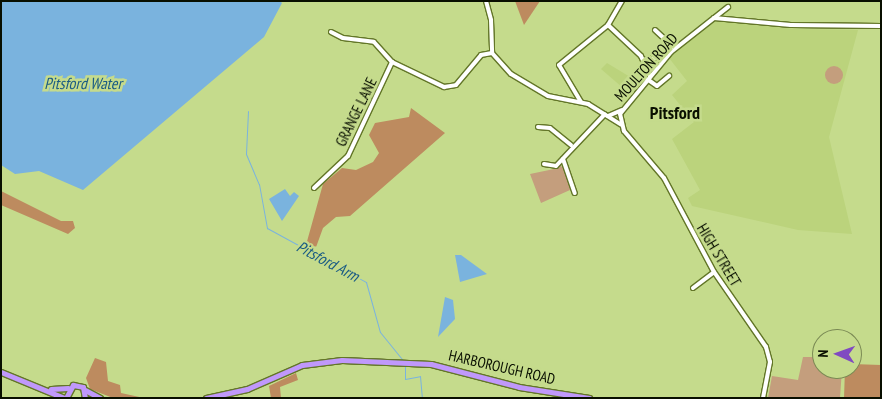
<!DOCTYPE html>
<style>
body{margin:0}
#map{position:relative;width:882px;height:399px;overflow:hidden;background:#c5db8c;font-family:"PT Sans Narrow",sans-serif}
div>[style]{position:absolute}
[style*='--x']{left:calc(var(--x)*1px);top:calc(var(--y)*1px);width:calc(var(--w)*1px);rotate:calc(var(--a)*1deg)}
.built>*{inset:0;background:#bbd37c}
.green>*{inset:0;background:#c49e7d}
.round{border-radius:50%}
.forest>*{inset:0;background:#bd8b5f}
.water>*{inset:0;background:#7ab3de}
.stream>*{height:1px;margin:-0.5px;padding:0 0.5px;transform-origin:0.5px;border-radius:0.5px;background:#7ab3de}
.roads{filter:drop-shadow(1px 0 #637628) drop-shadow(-1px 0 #637628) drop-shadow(0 1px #637628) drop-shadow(0 -1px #637628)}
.minor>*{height:4px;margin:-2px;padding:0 2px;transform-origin:2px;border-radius:2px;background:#fff}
.highway>*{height:5px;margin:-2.5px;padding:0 2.5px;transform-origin:2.5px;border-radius:2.5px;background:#c098fb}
span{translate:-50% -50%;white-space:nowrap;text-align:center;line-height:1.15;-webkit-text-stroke:5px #c5db8c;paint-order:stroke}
.street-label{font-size:15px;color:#090f00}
.water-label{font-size:16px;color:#195b84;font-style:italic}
.quarter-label{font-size:18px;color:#090f00;font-weight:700}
.frame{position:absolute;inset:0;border:2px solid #090f00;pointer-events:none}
.north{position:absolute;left:812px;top:329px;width:50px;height:50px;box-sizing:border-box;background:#c5db8c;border:1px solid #7a8954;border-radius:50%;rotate:272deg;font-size:14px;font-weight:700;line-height:20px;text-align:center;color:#090f00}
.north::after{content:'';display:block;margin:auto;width:18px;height:22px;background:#804ac1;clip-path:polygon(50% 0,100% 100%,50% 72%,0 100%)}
</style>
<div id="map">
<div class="built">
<div style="clip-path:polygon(725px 19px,796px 29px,858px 30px,829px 137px,852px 234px,798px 230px,692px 206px,688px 198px,700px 190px,672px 139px,694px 122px,672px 95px,687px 81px,669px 58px,714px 21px)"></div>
<div style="clip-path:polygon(607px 63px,640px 83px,630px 94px,601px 69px)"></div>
</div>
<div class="green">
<div class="round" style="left:825px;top:66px;width:18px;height:18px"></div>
<div style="clip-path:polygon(559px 164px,568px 173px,570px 190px,541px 203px,530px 174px,554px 169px)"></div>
<div style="clip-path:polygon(803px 357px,822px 357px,822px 369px,842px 369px,840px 398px,768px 398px,772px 376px,798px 380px)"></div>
</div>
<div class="forest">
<div style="clip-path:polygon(515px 1px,540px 1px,524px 25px)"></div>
<div style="clip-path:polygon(411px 108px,445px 133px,350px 216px,336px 217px,323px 228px,315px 250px,306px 245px,323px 184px,342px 168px,356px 170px,373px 162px,379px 153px,369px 135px,375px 123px,409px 117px)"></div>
<div style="clip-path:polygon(1px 191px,61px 221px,73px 221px,75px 228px,68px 234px,1px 205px)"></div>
<div style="clip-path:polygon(95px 358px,106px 362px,108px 381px,120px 385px,121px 393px,144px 398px,113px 398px,90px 389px,86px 378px)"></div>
<div style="clip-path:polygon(852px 364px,881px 365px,881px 398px,844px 398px,845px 369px,852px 369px)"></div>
<div style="clip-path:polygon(296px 373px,298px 380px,280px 387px,281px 398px,271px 398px,269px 386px)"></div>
</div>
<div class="water">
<div style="clip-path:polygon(1px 1px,280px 1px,282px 3px,264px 37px,83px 190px,39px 171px,15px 174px,1px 165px)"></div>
<div style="clip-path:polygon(285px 189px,290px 196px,294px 192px,299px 196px,282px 221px,269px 199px)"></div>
<div style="clip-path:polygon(455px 255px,461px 255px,487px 274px,460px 282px)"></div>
<div style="clip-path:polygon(445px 297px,453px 300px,455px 319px,438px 337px)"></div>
</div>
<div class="stream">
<div style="--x:248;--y:111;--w:43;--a:92.7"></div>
<div style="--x:246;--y:154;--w:33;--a:67"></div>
<div style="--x:259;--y:184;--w:45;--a:79.7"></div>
<div style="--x:267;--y:228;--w:113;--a:28.6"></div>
<div style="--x:366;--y:282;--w:52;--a:74.4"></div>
<div style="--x:380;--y:332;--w:38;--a:51"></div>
<div style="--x:405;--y:366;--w:13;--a:90"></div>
<div style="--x:405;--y:379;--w:15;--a:-11"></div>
<div style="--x:420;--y:376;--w:22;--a:85"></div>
</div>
<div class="roads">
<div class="minor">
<div style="--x:486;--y:1;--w:20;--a:75"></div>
<div style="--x:491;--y:20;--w:33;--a:88"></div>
<div style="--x:492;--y:53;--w:28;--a:48"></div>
<div style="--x:511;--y:74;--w:43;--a:30.7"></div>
<div style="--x:548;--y:96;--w:41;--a:11.3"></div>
<div style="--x:588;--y:104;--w:39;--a:32"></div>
<div style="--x:714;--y:18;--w:18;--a:-38"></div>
<div style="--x:608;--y:25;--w:45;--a:43.2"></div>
<div style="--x:641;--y:56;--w:22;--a:66"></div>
<div style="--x:655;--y:30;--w:26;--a:43"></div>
<div style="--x:331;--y:32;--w:13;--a:27"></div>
<div style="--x:343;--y:38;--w:31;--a:7"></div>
<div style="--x:374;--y:42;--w:27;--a:48"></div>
<div style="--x:392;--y:62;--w:58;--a:25.7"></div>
<div style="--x:444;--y:87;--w:12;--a:-9"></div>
<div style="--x:456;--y:85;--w:39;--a:-50"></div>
<div style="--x:481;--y:55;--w:11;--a:-10"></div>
<div style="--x:644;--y:60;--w:23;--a:-10"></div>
<div style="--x:647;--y:79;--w:12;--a:35"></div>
<div style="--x:657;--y:86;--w:16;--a:-40"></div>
<div style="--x:581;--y:102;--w:43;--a:-120.7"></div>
<div style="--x:559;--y:65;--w:63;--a:-39.2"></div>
<div style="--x:608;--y:25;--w:28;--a:-60"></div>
<div style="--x:608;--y:116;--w:15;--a:-23"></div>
<div style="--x:538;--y:127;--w:12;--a:5"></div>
<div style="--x:550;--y:128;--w:27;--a:39"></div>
<div style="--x:563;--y:159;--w:36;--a:71"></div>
<div style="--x:544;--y:164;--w:12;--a:9"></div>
<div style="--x:556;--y:166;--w:71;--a:-46.7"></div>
<div style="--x:314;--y:188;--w:47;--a:-43.3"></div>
<div style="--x:348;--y:156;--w:104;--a:-64.9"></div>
<div style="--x:693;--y:288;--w:26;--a:-37"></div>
<div style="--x:763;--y:398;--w:37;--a:-79"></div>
<div style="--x:770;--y:362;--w:16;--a:-105"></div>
<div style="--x:766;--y:347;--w:91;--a:-124.7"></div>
<div style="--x:714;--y:272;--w:106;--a:-118"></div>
<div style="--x:664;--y:178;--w:62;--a:-130.4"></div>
<div style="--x:624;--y:131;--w:17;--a:-103"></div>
<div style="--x:620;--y:114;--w:80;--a:-50.6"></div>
<div style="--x:671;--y:52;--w:55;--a:-38.3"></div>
<div style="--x:714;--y:18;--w:77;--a:5.2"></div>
<div style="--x:791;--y:25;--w:90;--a:0.6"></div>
</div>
<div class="highway">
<div style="--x:1;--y:372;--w:68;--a:22.4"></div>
<div style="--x:51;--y:389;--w:17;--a:-3"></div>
<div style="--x:85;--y:390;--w:17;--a:28"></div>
<div style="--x:66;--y:398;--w:15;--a:-62"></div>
<div style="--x:73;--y:385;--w:10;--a:11"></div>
<div style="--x:83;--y:387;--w:11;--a:80"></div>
<div style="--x:206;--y:398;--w:42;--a:-12.4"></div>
<div style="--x:247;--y:389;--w:60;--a:-23.6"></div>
<div style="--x:302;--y:365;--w:40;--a:-7.1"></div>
<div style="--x:342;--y:360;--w:89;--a:2.6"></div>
<div style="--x:431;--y:364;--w:91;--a:14.6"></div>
<div style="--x:519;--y:387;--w:71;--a:8.9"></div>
</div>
</div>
<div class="street-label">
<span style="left:646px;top:67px;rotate:-48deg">MOULTON ROAD</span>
<span style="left:356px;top:112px;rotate:-64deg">GRANGE LANE</span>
<span style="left:719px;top:255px;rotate:59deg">HIGH STREET</span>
<span style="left:502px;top:367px;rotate:13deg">HARBOROUGH ROAD</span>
</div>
<div class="water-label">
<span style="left:83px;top:83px">Pitsford Water</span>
<span style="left:328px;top:261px;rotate:28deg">Pitsford Arm</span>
</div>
<div class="quarter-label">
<span style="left:675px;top:113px">Pitsford</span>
</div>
<div class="frame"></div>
<div class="north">N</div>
</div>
